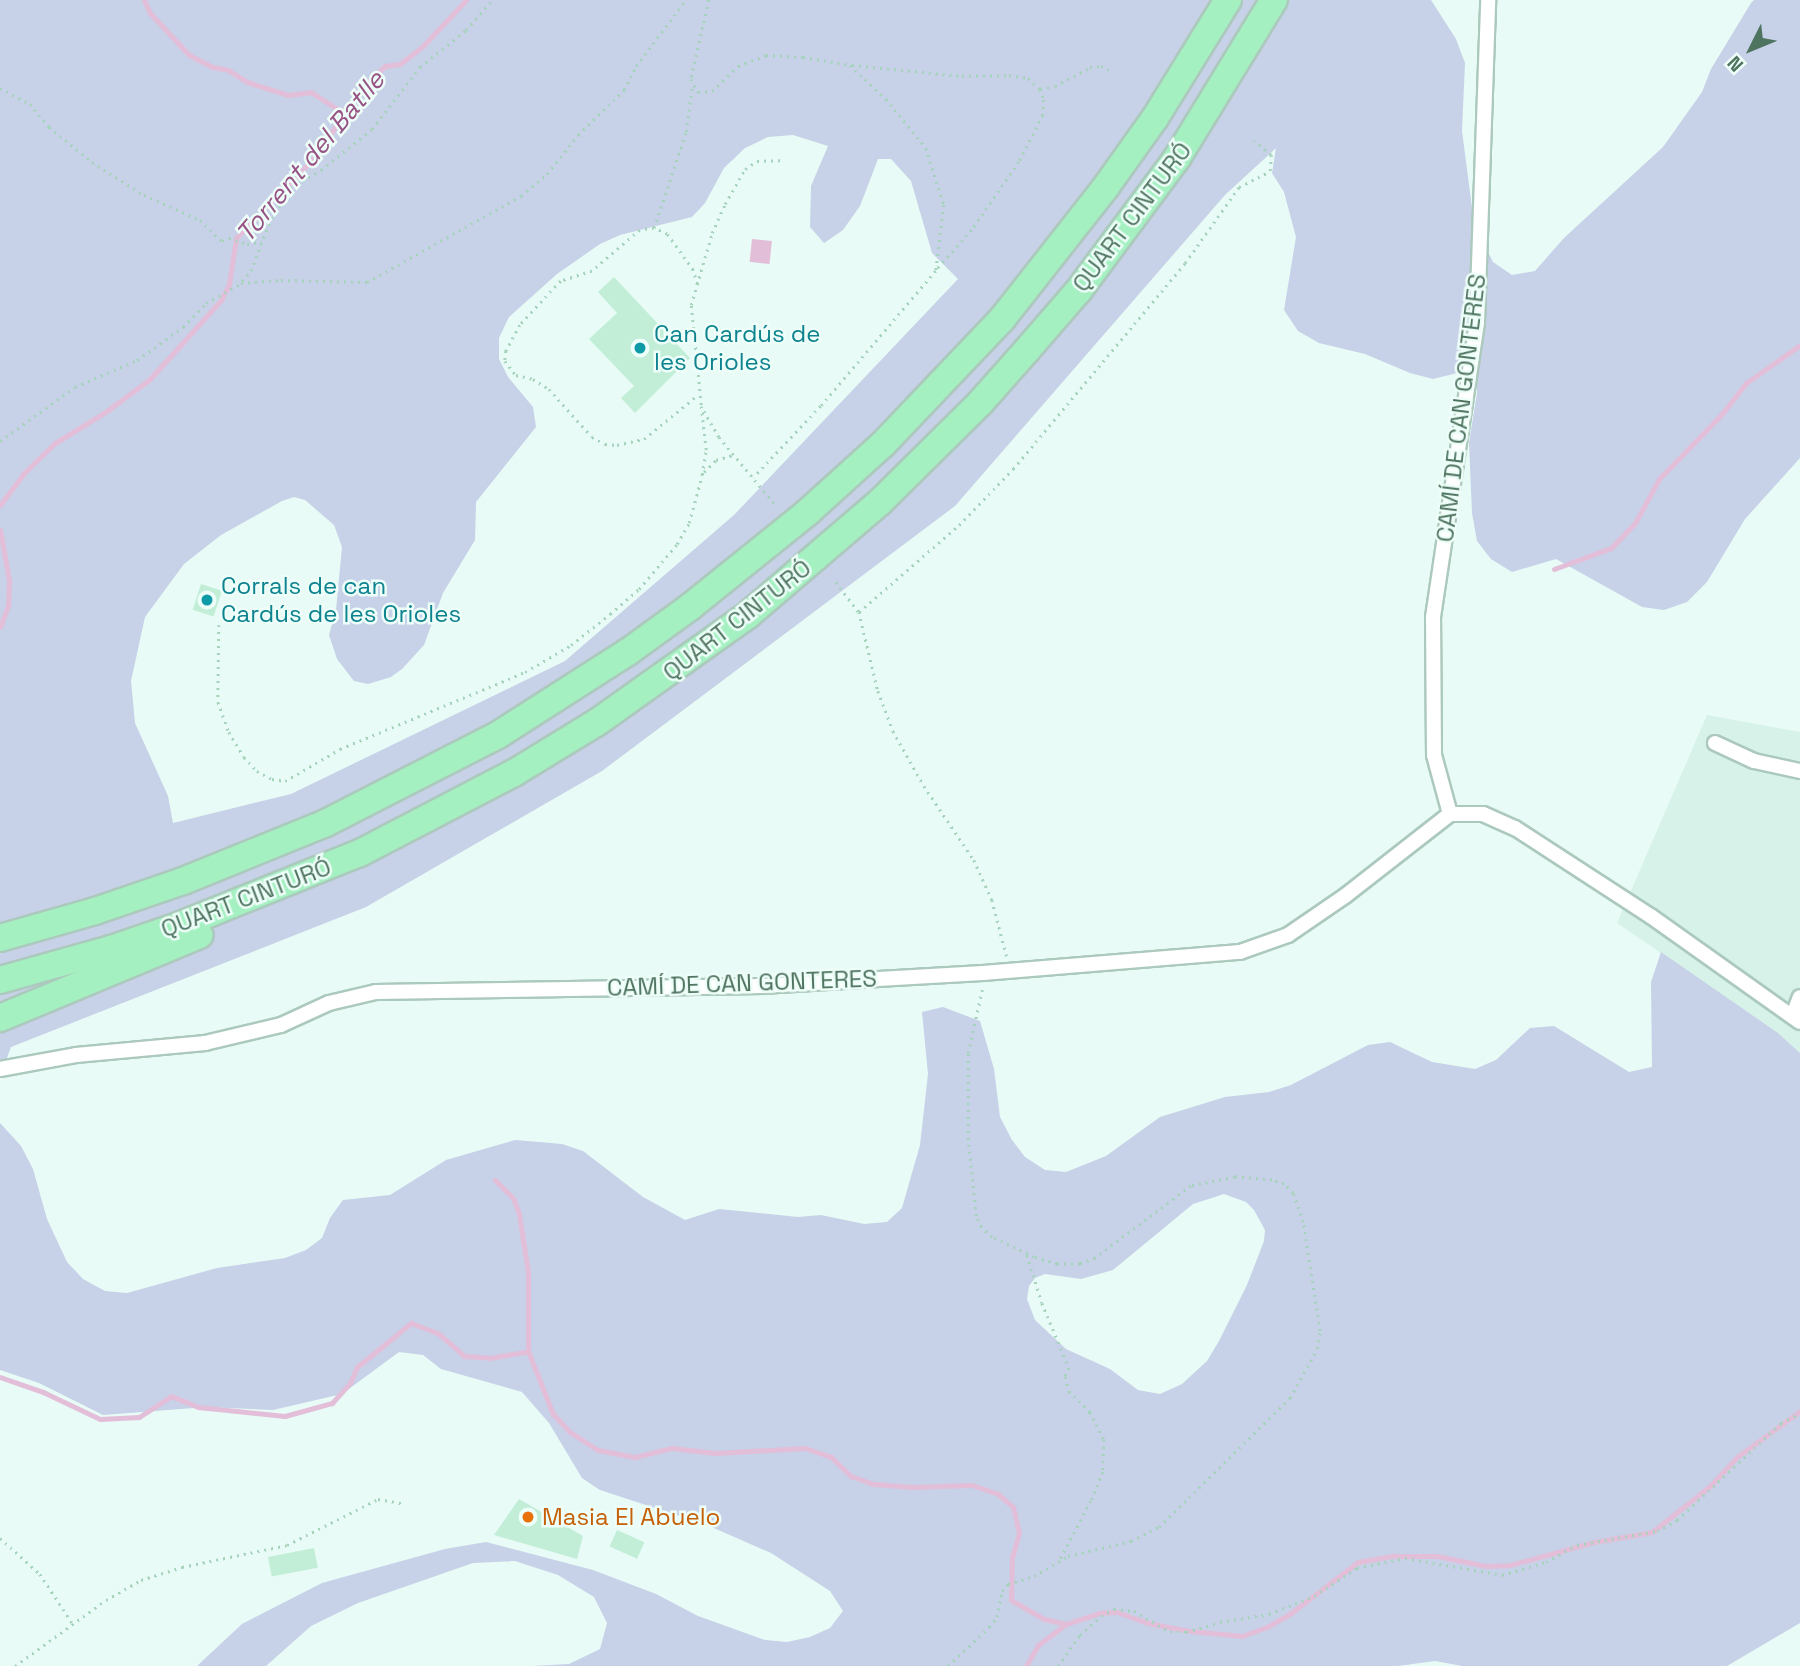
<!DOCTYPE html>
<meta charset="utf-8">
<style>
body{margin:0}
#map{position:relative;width:1800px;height:1666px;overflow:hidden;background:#e8fbf6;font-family:"Space Grotesk",sans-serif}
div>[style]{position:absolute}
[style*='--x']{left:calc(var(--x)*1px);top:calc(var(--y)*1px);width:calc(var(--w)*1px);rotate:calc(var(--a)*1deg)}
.residential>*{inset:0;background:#d7f2e8}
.green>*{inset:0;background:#c7d1e7}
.water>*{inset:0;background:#e3bed9;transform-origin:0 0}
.stream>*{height:5px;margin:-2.5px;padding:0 2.5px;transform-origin:2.5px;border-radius:2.5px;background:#e3bed9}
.building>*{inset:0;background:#c2eed8;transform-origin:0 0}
.path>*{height:2.5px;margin-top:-1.25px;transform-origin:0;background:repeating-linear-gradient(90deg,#a5d3bc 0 2px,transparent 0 7px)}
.roads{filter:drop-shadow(2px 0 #acc9bd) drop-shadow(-2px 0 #acc9bd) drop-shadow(0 2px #acc9bd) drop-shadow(0 -2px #acc9bd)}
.street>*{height:14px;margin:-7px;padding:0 7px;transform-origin:7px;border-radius:7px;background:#fff}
.highway>*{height:26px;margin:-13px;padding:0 13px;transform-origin:13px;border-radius:13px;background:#a4f0c1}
.dots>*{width:19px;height:19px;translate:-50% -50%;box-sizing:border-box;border:4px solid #eefef9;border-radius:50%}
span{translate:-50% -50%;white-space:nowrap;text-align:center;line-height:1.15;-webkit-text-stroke:5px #eefef9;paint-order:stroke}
.street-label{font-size:24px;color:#4e735f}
.culture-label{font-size:24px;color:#0d838f}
.left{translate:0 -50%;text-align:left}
.food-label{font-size:24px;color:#c56008}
.water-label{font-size:26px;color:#985385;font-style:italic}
.north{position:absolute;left:1716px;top:14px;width:70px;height:70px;-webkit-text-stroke:5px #eefef9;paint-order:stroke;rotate:227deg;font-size:19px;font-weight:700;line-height:28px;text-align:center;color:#4e735f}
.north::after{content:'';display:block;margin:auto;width:24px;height:32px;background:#4e735f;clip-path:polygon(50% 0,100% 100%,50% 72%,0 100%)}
</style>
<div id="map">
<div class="residential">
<div style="clip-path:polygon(1707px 715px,1800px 732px,1800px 1053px,1778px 1033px,1617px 923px)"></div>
</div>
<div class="green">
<div style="clip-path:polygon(evenodd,0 0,1431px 0,1456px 39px,1465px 63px,1462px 131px,1474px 223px,1493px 262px,1512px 275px,1535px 271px,1564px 238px,1663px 147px,1702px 92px,1711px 69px,1751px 3px,1754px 0,1800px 0,1800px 458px,1745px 519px,1707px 582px,1687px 602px,1664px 610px,1642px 607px,1556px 559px,1512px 572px,1491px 559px,1477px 541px,1472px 513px,1469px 443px,1477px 393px,1477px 368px,1433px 379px,1410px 373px,1365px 354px,1319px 343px,1298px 331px,1284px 310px,1296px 237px,1284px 192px,1272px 173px,1276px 148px,1225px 195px,955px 506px,602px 771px,366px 907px,11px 1047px,0 1077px,0 0,793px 135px,828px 146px,811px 186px,810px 227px,824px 243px,843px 230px,860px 206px,878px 159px,891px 159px,911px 181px,932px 253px,958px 279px,734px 515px,565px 661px,291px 794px,173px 823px,168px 796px,135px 723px,131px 681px,145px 617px,184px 564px,221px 535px,282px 501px,294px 497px,305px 500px,334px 525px,342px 547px,336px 610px,329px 635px,337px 659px,354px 681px,368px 684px,391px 677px,402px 669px,424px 645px,443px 593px,475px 540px,476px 502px,536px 427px,533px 407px,508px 377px,499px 359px,499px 338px,509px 317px,557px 274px,600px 244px,620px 235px,692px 217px,705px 203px,724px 168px,745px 148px,768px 137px,793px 135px)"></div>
<div style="clip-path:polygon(evenodd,1661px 952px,1778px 1033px,1800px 1053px,1800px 1623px,1727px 1666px,1462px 1666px,1435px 1661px,1398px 1666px,532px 1666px,569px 1664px,600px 1649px,607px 1623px,594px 1597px,558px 1575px,515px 1561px,473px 1563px,358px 1603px,311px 1626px,266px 1666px,197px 1666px,242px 1624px,322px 1583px,445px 1549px,486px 1542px,593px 1570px,656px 1594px,698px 1616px,765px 1640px,787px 1642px,810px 1637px,830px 1628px,843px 1611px,830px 1591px,771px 1553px,707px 1525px,600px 1490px,582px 1478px,549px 1423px,522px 1392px,441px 1369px,423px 1355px,399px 1352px,342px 1394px,273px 1410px,207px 1407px,103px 1415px,39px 1383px,0 1370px,0 1123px,21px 1146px,33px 1169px,47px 1219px,67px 1262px,83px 1279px,105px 1291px,127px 1293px,217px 1268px,285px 1258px,306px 1250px,322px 1238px,330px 1218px,343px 1200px,390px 1195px,446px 1160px,515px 1140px,562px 1144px,583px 1151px,643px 1197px,685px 1220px,719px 1209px,798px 1217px,821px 1215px,864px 1224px,887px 1222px,902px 1208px,920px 1145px,928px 1074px,922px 1012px,943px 1007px,980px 1021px,994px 1069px,1000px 1117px,1012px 1140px,1025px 1157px,1045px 1170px,1066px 1172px,1106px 1156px,1160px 1117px,1225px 1097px,1269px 1092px,1291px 1085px,1368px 1045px,1390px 1042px,1432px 1062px,1475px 1069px,1496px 1060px,1530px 1028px,1554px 1026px,1629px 1072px,1652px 1067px,1651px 982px,1661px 952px,1224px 1194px,1246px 1202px,1254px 1210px,1265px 1230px,1264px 1241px,1247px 1285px,1219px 1341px,1207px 1361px,1182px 1384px,1160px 1394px,1138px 1390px,1110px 1369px,1066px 1349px,1035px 1320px,1027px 1299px,1029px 1286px,1035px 1278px,1045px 1274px,1081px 1279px,1113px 1270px,1193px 1204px,1224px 1194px)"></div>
</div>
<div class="water">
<div style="left:752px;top:239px;width:20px;height:23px;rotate:6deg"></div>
</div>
<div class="stream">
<div style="--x:144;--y:0;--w:14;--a:65"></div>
<div style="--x:150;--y:13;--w:57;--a:47.1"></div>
<div style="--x:189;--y:55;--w:27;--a:27"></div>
<div style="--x:213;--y:67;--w:15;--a:11"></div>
<div style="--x:228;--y:70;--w:22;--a:32"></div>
<div style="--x:247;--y:82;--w:43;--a:17.6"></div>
<div style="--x:288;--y:95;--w:23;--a:-7"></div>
<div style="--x:311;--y:92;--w:35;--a:33"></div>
<div style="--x:340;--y:111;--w:10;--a:-17"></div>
<div style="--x:0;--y:505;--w:40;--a:-53"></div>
<div style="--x:24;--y:473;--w:43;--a:-44.1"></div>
<div style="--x:55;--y:443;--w:57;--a:-31.5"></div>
<div style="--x:104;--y:413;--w:56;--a:-36.3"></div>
<div style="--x:149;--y:380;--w:108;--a:-48"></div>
<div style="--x:221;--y:300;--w:18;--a:-63"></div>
<div style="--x:229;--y:284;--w:47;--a:-81.3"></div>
<div style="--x:236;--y:238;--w:112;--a:-45.7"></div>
<div style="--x:314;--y:158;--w:87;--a:-55.8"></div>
<div style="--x:363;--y:86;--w:30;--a:-42"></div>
<div style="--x:385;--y:66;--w:15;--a:-8"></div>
<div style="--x:400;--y:64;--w:29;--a:-38"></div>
<div style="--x:423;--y:46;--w:63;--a:-46.9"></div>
<div style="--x:0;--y:530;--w:51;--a:79.8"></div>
<div style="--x:9;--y:580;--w:26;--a:92"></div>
<div style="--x:8;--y:606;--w:22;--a:111"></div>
<div style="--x:1554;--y:569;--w:61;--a:-20.2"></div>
<div style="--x:1611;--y:548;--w:35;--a:-46"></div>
<div style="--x:1635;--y:523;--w:50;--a:-61.4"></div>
<div style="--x:1659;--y:479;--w:89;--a:-45.9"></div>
<div style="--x:1721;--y:415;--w:41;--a:-52"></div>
<div style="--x:1746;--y:383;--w:66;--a:-35.1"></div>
<div style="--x:495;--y:1180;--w:25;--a:45"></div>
<div style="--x:513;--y:1198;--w:17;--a:69"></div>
<div style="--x:519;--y:1214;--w:59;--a:81.2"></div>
<div style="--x:528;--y:1272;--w:79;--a:90"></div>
<div style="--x:0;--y:1377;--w:46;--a:19.2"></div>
<div style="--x:43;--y:1392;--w:63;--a:25.3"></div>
<div style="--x:100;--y:1419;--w:39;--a:-3"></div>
<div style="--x:139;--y:1417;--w:38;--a:-33"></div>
<div style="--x:171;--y:1396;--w:29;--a:22"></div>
<div style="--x:198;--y:1407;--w:87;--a:5.9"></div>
<div style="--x:285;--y:1416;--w:49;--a:-15.5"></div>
<div style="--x:332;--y:1403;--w:27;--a:-48"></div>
<div style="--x:350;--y:1383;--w:17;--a:-66"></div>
<div style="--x:357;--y:1367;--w:70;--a:-39.2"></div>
<div style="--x:411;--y:1323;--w:30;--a:21"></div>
<div style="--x:439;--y:1334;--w:33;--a:41"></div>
<div style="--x:464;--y:1356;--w:26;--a:4"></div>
<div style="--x:490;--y:1358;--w:39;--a:-10"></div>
<div style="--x:528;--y:1351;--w:68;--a:68.4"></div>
<div style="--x:553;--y:1414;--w:25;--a:47"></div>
<div style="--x:570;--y:1432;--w:33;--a:33"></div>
<div style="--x:598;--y:1450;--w:38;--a:11"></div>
<div style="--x:635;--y:1457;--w:38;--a:-14"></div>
<div style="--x:672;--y:1448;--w:43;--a:6.6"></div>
<div style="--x:715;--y:1453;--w:90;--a:-3.2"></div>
<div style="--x:805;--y:1448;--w:28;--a:19"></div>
<div style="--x:831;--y:1457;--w:28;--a:44"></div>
<div style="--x:851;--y:1476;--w:23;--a:20"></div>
<div style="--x:873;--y:1484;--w:40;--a:4.3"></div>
<div style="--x:913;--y:1487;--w:59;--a:-1.9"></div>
<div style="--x:972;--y:1485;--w:28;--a:19"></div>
<div style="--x:998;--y:1494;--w:20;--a:41"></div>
<div style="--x:1013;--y:1507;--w:27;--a:77"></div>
<div style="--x:1019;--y:1533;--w:25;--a:106"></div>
<div style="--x:1012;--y:1557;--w:43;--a:91.3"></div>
<div style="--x:1011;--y:1600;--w:38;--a:30"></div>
<div style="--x:1044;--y:1619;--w:23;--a:13"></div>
<div style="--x:1026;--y:1666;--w:24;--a:-60"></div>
<div style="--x:1038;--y:1645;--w:35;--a:-37"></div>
<div style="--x:1066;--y:1624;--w:35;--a:-18"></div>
<div style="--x:1099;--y:1613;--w:18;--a:-3"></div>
<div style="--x:1117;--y:1612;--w:32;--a:20"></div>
<div style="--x:1147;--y:1623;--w:44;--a:10.5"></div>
<div style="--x:1190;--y:1631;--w:52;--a:5.5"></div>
<div style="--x:1242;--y:1636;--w:27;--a:-20"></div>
<div style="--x:1267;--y:1627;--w:28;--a:-30"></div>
<div style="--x:1291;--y:1613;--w:84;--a:-37.3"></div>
<div style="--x:1358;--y:1562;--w:36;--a:-10"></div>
<div style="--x:1393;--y:1556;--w:44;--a:0"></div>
<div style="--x:1437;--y:1556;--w:50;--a:11.5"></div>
<div style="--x:1486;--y:1566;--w:24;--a:-2"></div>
<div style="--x:1510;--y:1565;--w:87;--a:-15.3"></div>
<div style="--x:1594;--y:1542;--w:59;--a:-9.8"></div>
<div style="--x:1652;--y:1532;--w:74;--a:-38.4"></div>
<div style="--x:1710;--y:1486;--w:40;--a:-47"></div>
<div style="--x:1737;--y:1457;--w:78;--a:-36.1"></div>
</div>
<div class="building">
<div style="clip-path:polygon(614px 277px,690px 358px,635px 413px,621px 398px,634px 386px,589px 339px,617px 313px,598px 292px)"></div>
<div style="left:201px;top:584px;width:22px;height:27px;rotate:18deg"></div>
<div style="clip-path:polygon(519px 1499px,583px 1536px,577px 1559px,494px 1535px)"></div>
<div style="left:617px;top:1530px;width:30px;height:18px;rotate:24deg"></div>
<div style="left:314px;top:1548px;width:20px;height:47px;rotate:79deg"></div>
</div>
<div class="path">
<div style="--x:709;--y:0;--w:81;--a:102.8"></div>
<div style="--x:691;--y:79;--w:15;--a:62"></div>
<div style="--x:698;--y:92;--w:14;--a:-4"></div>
<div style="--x:712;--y:91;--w:36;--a:-44"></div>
<div style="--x:738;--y:66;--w:30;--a:-21"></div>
<div style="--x:766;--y:55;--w:37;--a:3"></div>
<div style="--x:803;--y:57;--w:48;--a:9.7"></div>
<div style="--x:850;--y:65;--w:50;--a:43.4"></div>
<div style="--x:886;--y:99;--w:63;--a:50.8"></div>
<div style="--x:926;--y:148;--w:60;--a:72.5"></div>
<div style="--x:944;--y:205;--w:66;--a:96.9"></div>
<div style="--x:936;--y:271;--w:177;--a:130.4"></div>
<div style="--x:821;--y:406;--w:98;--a:133.3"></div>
<div style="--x:852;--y:65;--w:111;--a:5.7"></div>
<div style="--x:962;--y:76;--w:47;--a:-1.2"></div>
<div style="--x:1009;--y:75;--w:19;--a:9"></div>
<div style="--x:1028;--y:78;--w:16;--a:43"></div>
<div style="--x:1040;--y:89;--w:12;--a:70"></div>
<div style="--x:1044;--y:100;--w:15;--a:94"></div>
<div style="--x:1043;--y:115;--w:53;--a:117.1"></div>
<div style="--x:1019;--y:162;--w:83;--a:124.7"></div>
<div style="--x:972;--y:230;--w:51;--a:131.8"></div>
<div style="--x:0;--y:88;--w:34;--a:28"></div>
<div style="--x:30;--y:104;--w:30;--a:50"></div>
<div style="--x:49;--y:127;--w:55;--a:39.1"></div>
<div style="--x:92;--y:162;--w:62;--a:32.4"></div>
<div style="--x:144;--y:195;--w:61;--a:24.1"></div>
<div style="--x:200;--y:220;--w:30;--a:44"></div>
<div style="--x:222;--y:241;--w:8;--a:-23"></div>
<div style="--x:229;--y:238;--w:19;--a:18"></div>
<div style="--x:247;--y:244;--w:15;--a:-11"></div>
<div style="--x:1040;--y:89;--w:15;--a:-11"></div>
<div style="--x:1055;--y:86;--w:40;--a:-28"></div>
<div style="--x:1090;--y:67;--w:11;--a:-5"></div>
<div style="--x:1101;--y:66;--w:13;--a:27"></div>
<div style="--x:654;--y:228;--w:101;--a:-71.6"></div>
<div style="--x:686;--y:132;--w:45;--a:-82.4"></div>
<div style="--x:241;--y:283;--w:40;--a:-4.3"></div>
<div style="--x:281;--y:280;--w:86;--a:1.3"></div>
<div style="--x:367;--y:282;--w:176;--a:-29.2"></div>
<div style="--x:521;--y:196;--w:34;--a:-40"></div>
<div style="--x:547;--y:174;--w:50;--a:-51.5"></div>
<div style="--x:578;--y:135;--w:64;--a:-44.4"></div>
<div style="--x:624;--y:90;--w:27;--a:-63"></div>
<div style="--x:636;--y:66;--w:83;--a:-52.9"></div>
<div style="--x:697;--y:284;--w:15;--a:-106"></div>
<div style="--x:693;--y:270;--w:44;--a:-125.8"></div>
<div style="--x:667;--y:234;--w:14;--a:-155"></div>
<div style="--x:654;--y:228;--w:14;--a:172"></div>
<div style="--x:640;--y:230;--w:63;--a:139.5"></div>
<div style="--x:592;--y:271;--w:33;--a:162"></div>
<div style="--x:561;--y:281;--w:7;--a:135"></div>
<div style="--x:556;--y:286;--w:53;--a:132.7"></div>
<div style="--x:520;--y:325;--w:30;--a:118"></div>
<div style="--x:506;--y:351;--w:10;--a:96"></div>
<div style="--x:505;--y:361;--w:18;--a:52"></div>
<div style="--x:516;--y:375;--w:17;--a:13"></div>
<div style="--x:533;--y:379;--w:19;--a:32"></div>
<div style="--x:549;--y:389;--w:64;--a:48.1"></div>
<div style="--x:592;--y:437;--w:15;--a:28"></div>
<div style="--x:605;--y:444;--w:12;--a:5"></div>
<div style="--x:617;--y:445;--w:28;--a:-13"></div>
<div style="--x:644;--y:439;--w:70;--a:-39.2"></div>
<div style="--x:701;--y:405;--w:100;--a:-95.7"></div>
<div style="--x:691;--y:305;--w:75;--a:-73.7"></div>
<div style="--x:712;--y:233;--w:32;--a:-66"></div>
<div style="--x:725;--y:204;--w:40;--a:-60.3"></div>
<div style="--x:745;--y:169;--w:14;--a:-34"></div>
<div style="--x:757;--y:161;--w:25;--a:-2"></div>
<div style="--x:704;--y:411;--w:30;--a:60"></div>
<div style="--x:719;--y:437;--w:86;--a:50.2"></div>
<div style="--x:0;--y:441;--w:92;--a:-35.8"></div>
<div style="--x:75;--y:387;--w:68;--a:-23.5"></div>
<div style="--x:137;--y:360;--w:57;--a:-35.7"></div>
<div style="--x:183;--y:327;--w:33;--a:-46"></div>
<div style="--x:206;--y:303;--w:35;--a:-29"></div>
<div style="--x:237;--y:286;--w:21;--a:-47"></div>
<div style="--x:251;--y:271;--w:49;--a:-69.7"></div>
<div style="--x:268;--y:225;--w:43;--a:-59.3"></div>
<div style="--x:290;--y:188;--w:36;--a:-30"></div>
<div style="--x:321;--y:170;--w:65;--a:-38.8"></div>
<div style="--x:372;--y:129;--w:78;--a:-52.3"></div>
<div style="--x:420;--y:67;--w:59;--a:-38.8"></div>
<div style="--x:466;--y:30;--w:40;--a:-49"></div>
<div style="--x:704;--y:472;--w:17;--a:-45"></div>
<div style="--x:716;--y:460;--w:18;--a:-16"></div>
<div style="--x:836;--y:582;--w:38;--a:53"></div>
<div style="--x:859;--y:612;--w:81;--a:76.5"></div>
<div style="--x:878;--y:691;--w:43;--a:69.4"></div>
<div style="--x:893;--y:731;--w:63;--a:60.6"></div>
<div style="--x:924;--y:786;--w:89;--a:56"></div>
<div style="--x:974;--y:860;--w:44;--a:65.8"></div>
<div style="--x:992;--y:900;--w:59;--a:75.3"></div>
<div style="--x:859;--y:612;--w:133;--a:-41"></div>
<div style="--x:959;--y:525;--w:78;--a:-46"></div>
<div style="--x:1013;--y:469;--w:268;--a:-50.1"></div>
<div style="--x:1185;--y:263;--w:93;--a:-54.6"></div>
<div style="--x:1239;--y:187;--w:35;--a:-27"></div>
<div style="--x:1270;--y:171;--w:16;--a:-86"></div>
<div style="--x:1271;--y:155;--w:22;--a:-141"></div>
<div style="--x:219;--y:625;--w:77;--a:90.7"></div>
<div style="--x:218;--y:702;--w:32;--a:70"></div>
<div style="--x:229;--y:732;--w:29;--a:59"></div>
<div style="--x:244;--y:757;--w:19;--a:47"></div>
<div style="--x:257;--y:771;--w:17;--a:28"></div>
<div style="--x:272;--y:779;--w:13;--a:9"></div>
<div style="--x:285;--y:781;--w:64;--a:-30.2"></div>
<div style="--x:340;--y:749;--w:200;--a:-22.6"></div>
<div style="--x:525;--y:672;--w:53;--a:-30.4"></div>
<div style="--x:571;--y:645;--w:50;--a:-38.5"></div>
<div style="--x:610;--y:614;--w:38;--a:-41"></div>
<div style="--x:639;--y:589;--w:59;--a:-49.8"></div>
<div style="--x:677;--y:544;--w:24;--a:-60"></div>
<div style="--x:689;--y:523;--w:50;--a:-74.8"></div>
<div style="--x:702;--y:475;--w:25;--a:-81"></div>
<div style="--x:706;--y:450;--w:44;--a:-96.5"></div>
<div style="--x:1027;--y:1255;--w:50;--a:72.6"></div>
<div style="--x:1042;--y:1303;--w:70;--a:67.4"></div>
<div style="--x:1069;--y:1368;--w:10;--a:114"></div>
<div style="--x:1065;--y:1377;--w:15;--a:74"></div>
<div style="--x:1069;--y:1391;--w:30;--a:45"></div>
<div style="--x:1090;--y:1412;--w:31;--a:63"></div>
<div style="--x:1104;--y:1440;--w:32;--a:92"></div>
<div style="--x:1103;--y:1472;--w:31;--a:112"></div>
<div style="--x:1091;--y:1501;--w:67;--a:117.7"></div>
<div style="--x:0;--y:1538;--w:54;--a:42"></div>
<div style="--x:40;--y:1574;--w:60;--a:56.6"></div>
<div style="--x:15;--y:1666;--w:112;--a:-36"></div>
<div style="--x:106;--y:1600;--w:40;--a:-29.7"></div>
<div style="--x:141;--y:1580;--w:43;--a:-17.6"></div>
<div style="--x:182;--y:1567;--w:107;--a:-11.8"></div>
<div style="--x:287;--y:1545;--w:102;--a:-26.8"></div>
<div style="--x:378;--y:1499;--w:27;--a:10"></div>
<div style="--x:948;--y:1666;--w:57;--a:-43.6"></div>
<div style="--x:989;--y:1627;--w:13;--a:-51"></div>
<div style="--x:997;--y:1617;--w:26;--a:-79"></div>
<div style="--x:1002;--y:1591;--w:9;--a:-49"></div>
<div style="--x:1008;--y:1584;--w:27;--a:-17"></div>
<div style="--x:1034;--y:1576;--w:39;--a:-30"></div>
<div style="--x:1068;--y:1556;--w:65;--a:-13.4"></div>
<div style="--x:1131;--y:1541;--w:31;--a:-27"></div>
<div style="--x:1159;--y:1527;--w:184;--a:-44.6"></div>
<div style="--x:1290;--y:1398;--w:56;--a:-61.1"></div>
<div style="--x:1317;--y:1349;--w:18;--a:-81"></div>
<div style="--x:1320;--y:1331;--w:110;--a:-98.9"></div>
<div style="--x:1303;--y:1222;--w:31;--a:-109"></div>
<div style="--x:1293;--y:1193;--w:13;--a:-135"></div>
<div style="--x:1284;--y:1184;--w:13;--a:-162"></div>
<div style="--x:1272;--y:1180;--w:37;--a:-175"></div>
<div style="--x:1235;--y:1177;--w:45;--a:168.4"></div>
<div style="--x:1191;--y:1186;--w:120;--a:143.1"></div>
<div style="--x:1095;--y:1258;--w:16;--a:158"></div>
<div style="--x:1080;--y:1264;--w:23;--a:180"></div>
<div style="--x:1057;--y:1264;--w:24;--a:-163"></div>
<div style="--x:1034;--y:1257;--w:47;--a:-154.5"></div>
<div style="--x:992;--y:1237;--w:15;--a:-138"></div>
<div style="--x:981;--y:1227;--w:12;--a:-114"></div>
<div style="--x:976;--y:1216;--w:76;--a:-96"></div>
<div style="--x:968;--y:1140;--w:87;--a:-90"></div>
<div style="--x:968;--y:1053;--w:65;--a:-77.5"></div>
<div style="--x:1058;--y:1666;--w:38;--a:-55"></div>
<div style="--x:1080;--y:1635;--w:28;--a:-42"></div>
<div style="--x:1101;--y:1616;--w:15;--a:-28"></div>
<div style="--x:1114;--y:1609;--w:20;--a:6"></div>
<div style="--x:1134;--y:1611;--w:42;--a:30.3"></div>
<div style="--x:1170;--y:1632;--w:16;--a:0"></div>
<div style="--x:1186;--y:1632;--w:35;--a:-16"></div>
<div style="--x:1220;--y:1622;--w:50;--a:-9.3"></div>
<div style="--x:1269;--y:1614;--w:48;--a:-21.8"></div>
<div style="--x:1314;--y:1596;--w:51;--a:-33.1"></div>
<div style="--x:1357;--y:1568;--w:49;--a:-11.8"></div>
<div style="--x:1405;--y:1558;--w:98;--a:9.9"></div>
<div style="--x:1502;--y:1575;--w:46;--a:-16.5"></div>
<div style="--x:1546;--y:1562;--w:35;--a:-29"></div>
<div style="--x:1577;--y:1545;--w:81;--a:-9.9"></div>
<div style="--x:1657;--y:1531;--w:23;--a:-29"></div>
<div style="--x:1677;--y:1520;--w:142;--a:-43"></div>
<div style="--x:1781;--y:1423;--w:21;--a:-28"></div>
</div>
<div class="roads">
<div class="street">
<div style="--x:1715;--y:743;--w:43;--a:24.8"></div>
<div style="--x:1754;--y:761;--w:47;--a:12.3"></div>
<div style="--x:1450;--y:814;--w:61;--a:-105.2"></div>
<div style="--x:1434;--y:755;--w:138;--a:-90.4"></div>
<div style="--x:1433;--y:617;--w:298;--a:-81.5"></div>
<div style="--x:1477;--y:322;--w:322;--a:-88"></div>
<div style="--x:1793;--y:1015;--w:19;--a:-69"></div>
<div style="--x:0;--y:1069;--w:77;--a:-10.4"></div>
<div style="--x:76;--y:1055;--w:130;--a:-5.3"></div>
<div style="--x:205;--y:1043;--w:78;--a:-13.3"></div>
<div style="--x:281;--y:1025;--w:53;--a:-24.6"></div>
<div style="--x:329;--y:1003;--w:48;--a:-13.2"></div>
<div style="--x:376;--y:992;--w:386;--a:-0.9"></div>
<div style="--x:762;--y:986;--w:221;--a:-3.4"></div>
<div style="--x:983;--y:973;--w:258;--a:-4.7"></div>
<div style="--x:1240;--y:952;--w:51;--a:-19.5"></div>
<div style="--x:1288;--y:935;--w:69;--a:-34.4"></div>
<div style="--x:1345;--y:896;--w:133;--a:-38"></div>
<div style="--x:1450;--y:814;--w:33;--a:0"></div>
<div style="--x:1483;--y:814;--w:35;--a:24"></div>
<div style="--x:1515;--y:828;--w:163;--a:33"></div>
<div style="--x:1652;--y:917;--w:181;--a:35.4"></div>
</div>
<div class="highway">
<div style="--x:0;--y:938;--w:99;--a:-15.9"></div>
<div style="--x:95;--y:911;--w:93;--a:-18.8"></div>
<div style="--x:183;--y:881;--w:154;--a:-22.1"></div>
<div style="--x:326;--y:823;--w:193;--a:-27.1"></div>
<div style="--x:498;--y:735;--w:154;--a:-32.6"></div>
<div style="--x:628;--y:652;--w:77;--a:-36"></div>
<div style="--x:690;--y:607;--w:151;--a:-38.8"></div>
<div style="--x:808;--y:512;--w:101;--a:-42.2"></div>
<div style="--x:883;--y:444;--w:173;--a:-46.4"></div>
<div style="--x:1002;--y:319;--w:167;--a:-51.8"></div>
<div style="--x:1105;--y:188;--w:86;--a:-54.5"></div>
<div style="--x:1155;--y:118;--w:139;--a:-58.3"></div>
<div style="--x:0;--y:980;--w:115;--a:-15.6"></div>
<div style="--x:111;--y:949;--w:71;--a:-18.9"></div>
<div style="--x:178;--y:926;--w:196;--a:-21.9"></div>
<div style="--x:360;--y:853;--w:174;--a:-27.5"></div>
<div style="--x:514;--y:773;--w:96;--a:-31.4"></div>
<div style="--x:596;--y:723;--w:186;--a:-35.4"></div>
<div style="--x:748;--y:615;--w:174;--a:-40.6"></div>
<div style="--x:880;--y:502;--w:141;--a:-44.7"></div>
<div style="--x:980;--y:403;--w:71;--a:-48.4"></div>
<div style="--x:1027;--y:350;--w:79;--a:-49.1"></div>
<div style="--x:1079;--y:290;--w:164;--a:-53.4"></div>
<div style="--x:1177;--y:158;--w:185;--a:-58.5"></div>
<div style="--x:0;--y:1018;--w:216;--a:-22.6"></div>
</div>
</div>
<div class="dots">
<div style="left:640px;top:348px;background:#0f9aa8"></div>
<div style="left:207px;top:600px;background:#0f9aa8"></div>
<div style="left:528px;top:1517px;background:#e8710a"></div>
</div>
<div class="street-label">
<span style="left:1132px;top:217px;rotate:-53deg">QUART CINTURÓ</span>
<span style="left:1461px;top:408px;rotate:-83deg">CAMÍ DE CAN GONTERES</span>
<span style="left:737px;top:620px;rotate:-38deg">QUART CINTURÓ</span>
<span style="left:246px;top:898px;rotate:-21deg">QUART CINTURÓ</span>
<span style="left:742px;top:983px;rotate:-2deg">CAMÍ DE CAN GONTERES</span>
</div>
<div class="culture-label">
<span class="left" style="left:654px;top:348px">Can Cardús de<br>les Orioles</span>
<span class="left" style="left:221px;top:600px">Corrals de can<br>Cardús de les Orioles</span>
</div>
<div class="food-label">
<span class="left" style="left:542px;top:1517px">Masia El Abuelo</span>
</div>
<div class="water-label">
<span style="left:311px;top:157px;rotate:-50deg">Torrent del Batlle</span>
</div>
<div class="north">N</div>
</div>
